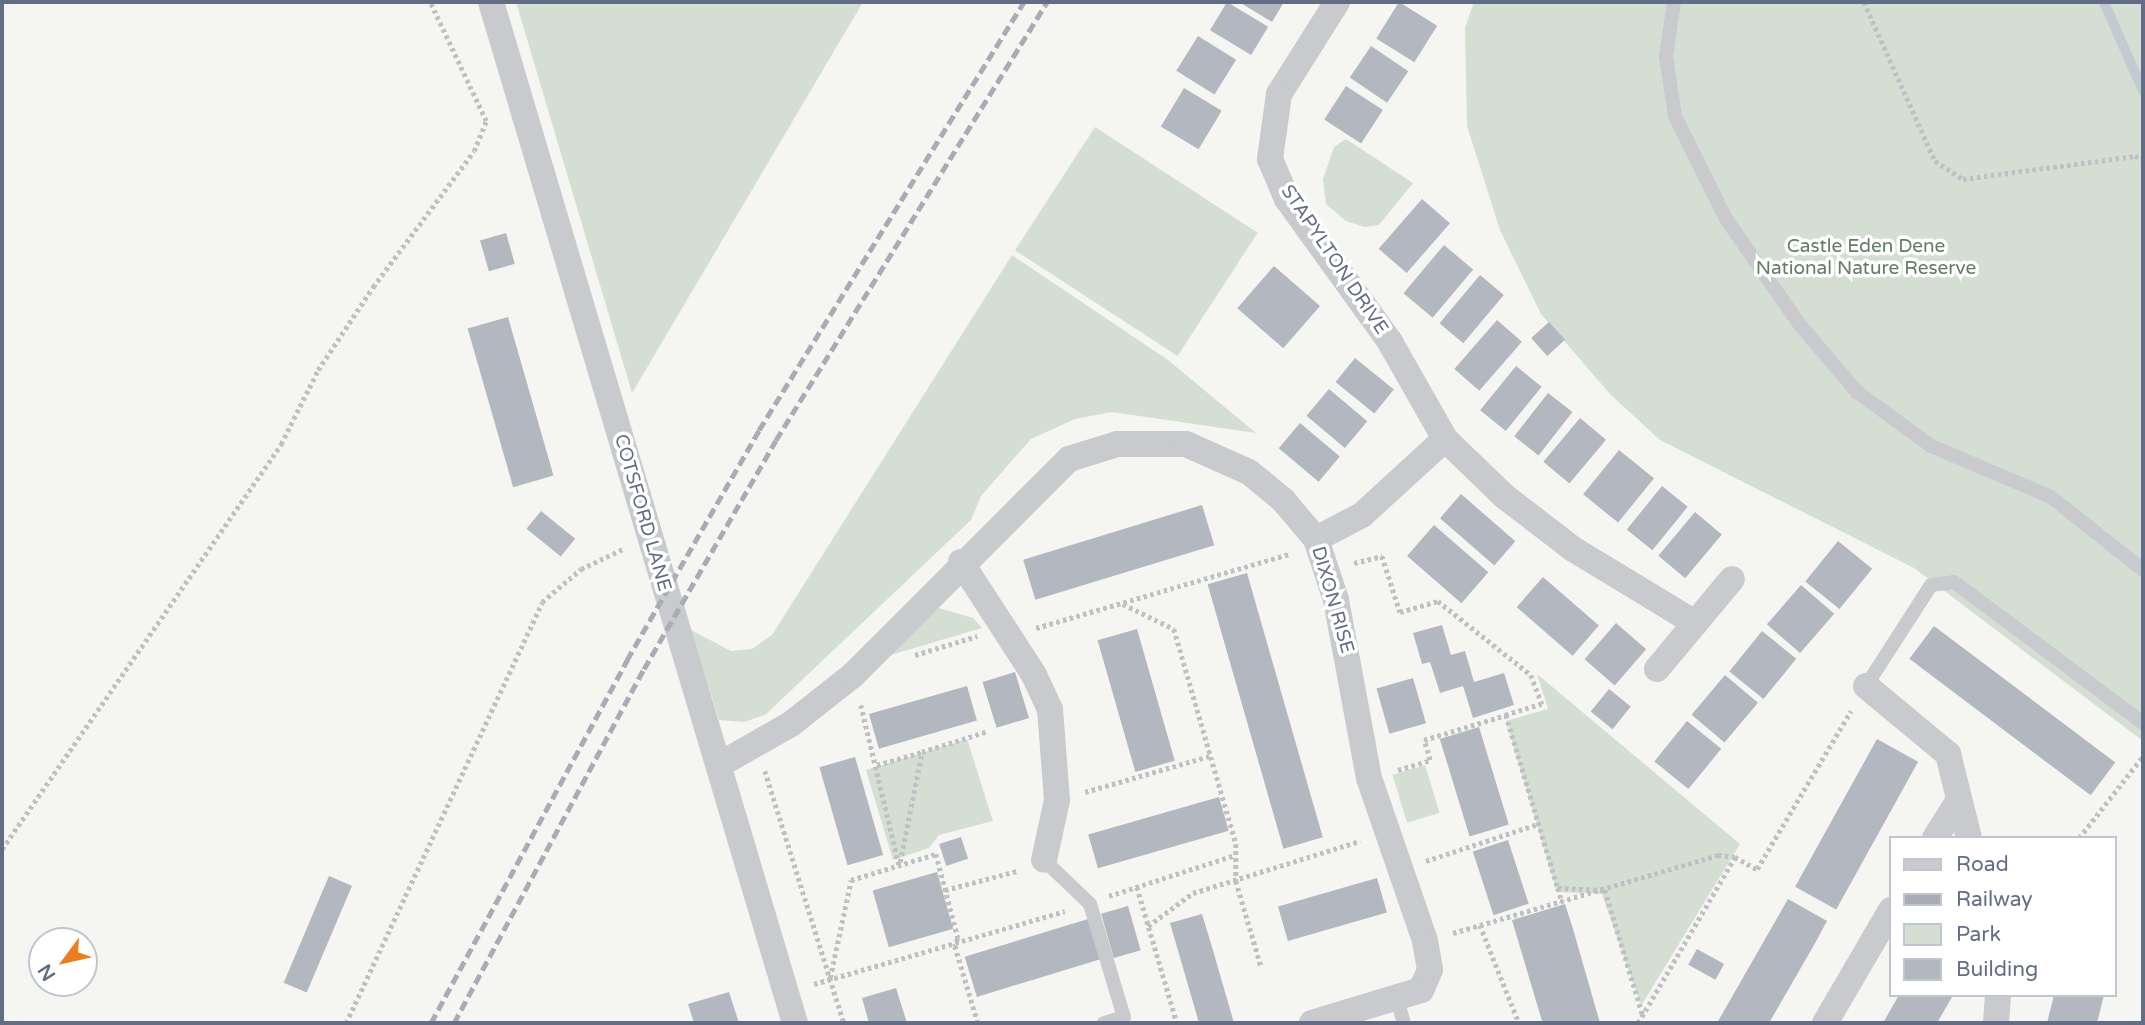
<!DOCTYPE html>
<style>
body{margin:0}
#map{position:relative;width:2145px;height:1025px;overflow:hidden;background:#f5f6f2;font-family:"Varela Round",sans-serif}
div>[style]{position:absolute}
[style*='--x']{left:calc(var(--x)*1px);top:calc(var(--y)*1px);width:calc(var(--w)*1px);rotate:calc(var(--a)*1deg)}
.green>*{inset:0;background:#d5ded3;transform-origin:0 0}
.stream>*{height:10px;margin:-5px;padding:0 5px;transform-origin:5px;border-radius:5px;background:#c3cbd2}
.building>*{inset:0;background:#b3b7bf;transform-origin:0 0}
.path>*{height:4.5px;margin-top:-2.25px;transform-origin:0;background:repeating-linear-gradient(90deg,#bfc0c3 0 3.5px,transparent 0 7px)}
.lane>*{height:14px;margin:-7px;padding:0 7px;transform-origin:7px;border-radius:7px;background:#c8cace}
.street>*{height:26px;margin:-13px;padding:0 13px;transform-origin:13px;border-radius:13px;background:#c8cace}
.rail>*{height:5px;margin-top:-2.5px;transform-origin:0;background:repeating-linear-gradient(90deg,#a9acb4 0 10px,transparent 0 15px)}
span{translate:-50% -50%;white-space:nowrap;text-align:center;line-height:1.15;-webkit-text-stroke:7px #fff;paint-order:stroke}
.park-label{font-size:19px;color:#637c64}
.street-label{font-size:19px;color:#636e86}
.frame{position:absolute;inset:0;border:4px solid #636e86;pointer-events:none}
.legend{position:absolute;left:1889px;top:836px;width:228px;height:161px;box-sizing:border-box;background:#fff;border:2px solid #c1c5cf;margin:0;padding:9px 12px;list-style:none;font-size:21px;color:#636e86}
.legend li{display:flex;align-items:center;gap:14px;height:35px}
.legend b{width:35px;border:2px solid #c1c5cf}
.north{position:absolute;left:28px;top:927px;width:70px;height:70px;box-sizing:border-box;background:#fff;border:2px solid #c1c5cf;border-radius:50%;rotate:237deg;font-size:19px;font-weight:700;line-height:28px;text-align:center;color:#636e86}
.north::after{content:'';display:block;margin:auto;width:24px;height:32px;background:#ee7e1b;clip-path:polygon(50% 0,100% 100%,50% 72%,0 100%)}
</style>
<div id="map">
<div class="green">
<div style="clip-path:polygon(516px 2px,863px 2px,632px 393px)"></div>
<div style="clip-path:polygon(1474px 2px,2143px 2px,2143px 741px,1914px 568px,1660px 440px,1610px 394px,1541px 314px,1500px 230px,1467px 126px,1465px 28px)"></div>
<div style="left:1095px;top:127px;width:194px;height:147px;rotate:33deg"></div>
<div style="clip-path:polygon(1346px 139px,1413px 183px,1379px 225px,1364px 227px,1346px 221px,1326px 204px,1323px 179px,1334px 147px)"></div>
<div style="clip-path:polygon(1012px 255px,1168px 360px,1256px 433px,1112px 412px,1075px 419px,1031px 439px,981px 496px,971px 520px,765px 715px,744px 722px,719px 720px,691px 630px,731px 651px,752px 649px,772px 635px)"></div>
<div style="clip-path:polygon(939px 608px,973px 618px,982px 628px,877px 659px,917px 618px)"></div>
<div style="clip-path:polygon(1537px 674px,1740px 844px,1641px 1006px,1602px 894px,1557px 892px,1506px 721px,1548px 709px)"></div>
<div style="clip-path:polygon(967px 739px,993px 821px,939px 835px,929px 848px,893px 860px,866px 770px)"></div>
<div style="left:1425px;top:765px;width:50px;height:34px;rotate:73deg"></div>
</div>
<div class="stream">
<div style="--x:2104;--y:2;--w:97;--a:66.3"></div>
</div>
<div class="building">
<div style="left:1227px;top:2px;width:48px;height:33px;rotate:31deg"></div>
<div style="clip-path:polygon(1239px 2px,1284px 2px,1272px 22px)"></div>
<div style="left:1399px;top:2px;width:45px;height:43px;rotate:32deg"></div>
<div style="left:1198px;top:36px;width:45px;height:41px;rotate:32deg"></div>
<div style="left:1371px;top:46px;width:45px;height:38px;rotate:34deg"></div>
<div style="left:1346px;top:86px;width:44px;height:40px;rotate:33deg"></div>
<div style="left:1184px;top:88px;width:44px;height:45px;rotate:31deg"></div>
<div style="left:1422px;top:199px;width:37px;height:66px;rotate:41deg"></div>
<div style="left:506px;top:233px;width:32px;height:27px;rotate:74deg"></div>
<div style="left:1444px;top:245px;width:38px;height:63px;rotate:40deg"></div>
<div style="left:1274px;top:266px;width:61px;height:56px;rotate:41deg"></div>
<div style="left:1480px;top:275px;width:31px;height:63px;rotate:40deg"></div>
<div style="left:508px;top:317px;width:165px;height:42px;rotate:74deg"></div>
<div style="left:1497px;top:320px;width:33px;height:65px;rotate:41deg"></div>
<div style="left:1549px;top:322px;width:24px;height:24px;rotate:48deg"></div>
<div style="left:1355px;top:358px;width:50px;height:31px;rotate:39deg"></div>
<div style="left:1516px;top:366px;width:33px;height:57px;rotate:39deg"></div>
<div style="left:1329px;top:389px;width:50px;height:35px;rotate:40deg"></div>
<div style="left:1548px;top:393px;width:31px;height:55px;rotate:38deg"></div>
<div style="left:1580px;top:418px;width:34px;height:57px;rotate:40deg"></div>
<div style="left:1300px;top:423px;width:52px;height:33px;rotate:40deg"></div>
<div style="left:1619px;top:450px;width:45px;height:57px;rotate:39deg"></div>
<div style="left:1662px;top:486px;width:33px;height:56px;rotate:39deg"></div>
<div style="left:1461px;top:494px;width:72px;height:32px;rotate:41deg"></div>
<div style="left:1202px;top:505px;width:42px;height:187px;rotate:73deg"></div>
<div style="left:541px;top:511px;width:44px;height:23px;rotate:39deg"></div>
<div style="left:1695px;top:512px;width:35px;height:57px;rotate:40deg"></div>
<div style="left:1434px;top:525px;width:72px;height:41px;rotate:41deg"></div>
<div style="left:1838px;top:541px;width:44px;height:52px;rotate:39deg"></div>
<div style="left:1247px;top:573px;width:275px;height:41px;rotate:74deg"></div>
<div style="left:1543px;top:577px;width:74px;height:40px;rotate:41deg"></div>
<div style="left:1801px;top:585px;width:44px;height:52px;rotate:41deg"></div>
<div style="left:1616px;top:623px;width:40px;height:48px;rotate:41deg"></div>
<div style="clip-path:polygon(1442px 625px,1451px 655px,1465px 651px,1474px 682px,1504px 673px,1514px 705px,1473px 718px,1463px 686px,1440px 693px,1430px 662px,1422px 664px,1413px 633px)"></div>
<div style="left:1934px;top:626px;width:227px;height:41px;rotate:37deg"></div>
<div style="left:1137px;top:629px;width:137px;height:41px;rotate:74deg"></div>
<div style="left:1762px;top:631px;width:44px;height:52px;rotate:39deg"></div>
<div style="left:1015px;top:672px;width:48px;height:34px;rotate:73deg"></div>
<div style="left:1725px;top:675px;width:43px;height:52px;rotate:40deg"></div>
<div style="left:1413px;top:678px;width:47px;height:38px;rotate:74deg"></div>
<div style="left:967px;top:686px;width:36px;height:102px;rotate:74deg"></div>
<div style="left:1609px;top:689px;width:28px;height:29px;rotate:39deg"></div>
<div style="left:1687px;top:721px;width:44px;height:52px;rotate:39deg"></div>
<div style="left:1479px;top:727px;width:102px;height:41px;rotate:73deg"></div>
<div style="left:1877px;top:739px;width:47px;height:169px;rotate:29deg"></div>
<div style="left:855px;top:757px;width:102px;height:37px;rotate:74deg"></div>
<div style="left:1219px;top:797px;width:35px;height:136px;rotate:74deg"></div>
<div style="left:961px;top:837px;width:23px;height:23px;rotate:72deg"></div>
<div style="left:1508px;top:840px;width:67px;height:37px;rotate:72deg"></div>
<div style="left:937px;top:872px;width:59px;height:67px;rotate:74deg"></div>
<div style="left:329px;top:876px;width:25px;height:116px;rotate:23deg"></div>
<div style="left:1377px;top:878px;width:36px;height:103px;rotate:74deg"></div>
<div style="clip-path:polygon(1788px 899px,1827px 921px,1814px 945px,1769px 1023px,1717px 1023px)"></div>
<div style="clip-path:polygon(1565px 904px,1573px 929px,1600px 1023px,1542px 1021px,1512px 920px)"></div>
<div style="left:1128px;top:906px;width:46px;height:28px;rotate:74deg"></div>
<div style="clip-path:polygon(1202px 914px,1212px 947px,1234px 1023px,1199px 1023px,1170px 923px)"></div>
<div style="left:1088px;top:919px;width:42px;height:129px;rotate:73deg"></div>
<div style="left:1697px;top:949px;width:31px;height:18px;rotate:29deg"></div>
<div style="clip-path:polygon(896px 988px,907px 1023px,869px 1023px,862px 998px)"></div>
<div style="clip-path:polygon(729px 992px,739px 1023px,694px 1023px,688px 1004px)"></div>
<div style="clip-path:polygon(1899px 995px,1948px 995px,1952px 997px,1937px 1023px,1883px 1023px)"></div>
<div style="clip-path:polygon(2054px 995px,2104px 995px,2097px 1023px,2047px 1023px)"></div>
</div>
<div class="path">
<div style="--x:1864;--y:2;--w:174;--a:65.9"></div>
<div style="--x:1935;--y:161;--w:33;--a:33"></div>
<div style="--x:1963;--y:179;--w:174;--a:-7.6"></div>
<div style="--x:2135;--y:156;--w:9;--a:27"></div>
<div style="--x:1354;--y:563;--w:29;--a:-14"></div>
<div style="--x:1382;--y:556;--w:59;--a:72.2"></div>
<div style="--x:1400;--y:612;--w:40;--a:-16"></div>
<div style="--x:1438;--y:601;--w:119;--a:38.5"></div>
<div style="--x:1531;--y:675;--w:31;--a:69"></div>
<div style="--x:1542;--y:704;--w:38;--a:163"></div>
<div style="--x:1506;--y:715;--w:181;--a:73.3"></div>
<div style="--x:1558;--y:888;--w:47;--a:2.4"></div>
<div style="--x:1605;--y:890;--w:132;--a:73.2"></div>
<div style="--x:1123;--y:604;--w:57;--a:26.1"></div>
<div style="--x:1174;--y:629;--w:224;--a:73.9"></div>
<div style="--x:1236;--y:844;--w:37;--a:90"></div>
<div style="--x:1236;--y:881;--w:89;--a:73.6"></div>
<div style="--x:1036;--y:628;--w:264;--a:-16.3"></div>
<div style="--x:915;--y:655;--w:65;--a:-17"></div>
<div style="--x:861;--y:705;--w:164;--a:76.6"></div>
<div style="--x:877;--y:765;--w:47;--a:-16.1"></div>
<div style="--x:1398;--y:770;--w:34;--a:-17"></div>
<div style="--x:1430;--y:760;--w:21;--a:-107"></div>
<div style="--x:1424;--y:740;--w:86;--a:-17"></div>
<div style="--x:765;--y:771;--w:264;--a:72.6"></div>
<div style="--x:1085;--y:792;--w:130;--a:-16.1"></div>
<div style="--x:2079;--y:838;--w:104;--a:-52"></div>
<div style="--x:2;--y:849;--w:492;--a:-55.4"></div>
<div style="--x:281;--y:444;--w:83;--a:-63.4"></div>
<div style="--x:318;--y:370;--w:100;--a:-56.5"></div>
<div style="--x:373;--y:287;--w:169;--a:-53.4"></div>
<div style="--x:474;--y:151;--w:32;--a:-68"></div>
<div style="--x:486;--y:121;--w:132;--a:-115.2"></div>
<div style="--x:1426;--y:861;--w:118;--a:-18.3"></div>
<div style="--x:900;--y:862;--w:112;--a:-78.7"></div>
<div style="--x:922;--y:752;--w:69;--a:-17.7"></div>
<div style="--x:1137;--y:887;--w:142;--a:73.6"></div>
<div style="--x:1558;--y:888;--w:15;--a:74"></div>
<div style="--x:945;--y:890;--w:74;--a:-14.8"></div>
<div style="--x:1109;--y:896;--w:133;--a:-18"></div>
<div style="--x:1480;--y:925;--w:105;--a:68.3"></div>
<div style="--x:1148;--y:926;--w:56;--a:-36.3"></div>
<div style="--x:1193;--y:893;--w:175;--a:-17.3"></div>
<div style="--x:1453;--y:933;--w:276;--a:-16.4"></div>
<div style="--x:1718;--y:855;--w:17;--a:7"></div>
<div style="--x:830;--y:978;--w:100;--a:-77.9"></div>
<div style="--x:851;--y:880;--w:89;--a:-17"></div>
<div style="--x:936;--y:854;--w:87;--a:75.3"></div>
<div style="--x:958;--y:938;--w:9;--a:111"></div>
<div style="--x:955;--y:946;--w:80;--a:73.4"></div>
<div style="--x:814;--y:984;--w:261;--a:-16.2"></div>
<div style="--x:346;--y:1023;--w:464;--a:-65"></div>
<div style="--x:542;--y:602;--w:51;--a:-40.2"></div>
<div style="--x:581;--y:569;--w:47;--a:-25.5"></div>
<div style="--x:1638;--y:1023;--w:192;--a:-59.7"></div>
<div style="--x:1735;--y:857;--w:25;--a:29"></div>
<div style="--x:1757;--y:869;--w:184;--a:-59.3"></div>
</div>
<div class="lane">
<div style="--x:1674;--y:2;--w:56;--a:98.3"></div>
<div style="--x:1666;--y:57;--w:60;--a:81.3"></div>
<div style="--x:1675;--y:116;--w:115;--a:63.7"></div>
<div style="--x:1726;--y:219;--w:129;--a:55.1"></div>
<div style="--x:1800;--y:325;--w:88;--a:49.6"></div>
<div style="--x:1857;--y:392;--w:92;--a:36.1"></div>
<div style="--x:1931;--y:446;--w:130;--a:23"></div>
<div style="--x:2051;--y:497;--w:117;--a:38.4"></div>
<div style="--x:1866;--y:686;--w:120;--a:-57.2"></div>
<div style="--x:1931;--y:585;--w:23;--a:-7"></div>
<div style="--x:1954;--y:582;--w:236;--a:36.7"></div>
<div style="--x:1044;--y:860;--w:64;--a:43.7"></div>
<div style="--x:1090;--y:904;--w:118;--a:73.3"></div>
<div style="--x:1124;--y:1017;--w:21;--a:163"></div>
<div style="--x:1397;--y:1000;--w:24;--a:73"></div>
</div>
<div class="street">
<div style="--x:491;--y:2;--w:1065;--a:73.42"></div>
<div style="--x:1337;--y:2;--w:109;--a:122.2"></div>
<div style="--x:1279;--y:94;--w:66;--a:97.9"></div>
<div style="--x:1270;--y:159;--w:43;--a:67"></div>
<div style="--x:1287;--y:199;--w:176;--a:54.2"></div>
<div style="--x:1390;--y:342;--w:112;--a:60.4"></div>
<div style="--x:1445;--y:439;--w:82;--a:44"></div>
<div style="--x:1504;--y:496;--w:87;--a:37.5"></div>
<div style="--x:1573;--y:549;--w:143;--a:31.2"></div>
<div style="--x:1316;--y:539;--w:52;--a:-27.6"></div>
<div style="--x:1362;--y:515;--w:113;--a:-42.5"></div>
<div style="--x:961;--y:562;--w:135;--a:57.1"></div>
<div style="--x:1034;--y:675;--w:38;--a:65"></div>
<div style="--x:1050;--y:709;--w:91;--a:85.6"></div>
<div style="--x:1057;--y:800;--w:61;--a:102.2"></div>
<div style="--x:1657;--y:669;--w:117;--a:-50.2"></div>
<div style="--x:1866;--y:686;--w:107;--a:39.7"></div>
<div style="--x:1948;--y:754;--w:87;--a:76"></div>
<div style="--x:719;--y:765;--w:83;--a:-29.7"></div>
<div style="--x:791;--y:724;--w:79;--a:-38.3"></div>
<div style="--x:853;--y:675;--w:305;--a:-45"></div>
<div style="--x:1069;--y:459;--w:50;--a:-17.4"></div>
<div style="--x:1117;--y:444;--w:69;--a:0"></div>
<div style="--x:1186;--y:444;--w:69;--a:24"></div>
<div style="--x:1249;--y:472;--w:44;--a:39.5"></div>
<div style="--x:1283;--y:500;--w:51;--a:49.8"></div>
<div style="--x:1316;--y:539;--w:64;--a:71.8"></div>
<div style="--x:1336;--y:600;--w:181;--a:79.5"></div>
<div style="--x:1369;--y:778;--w:172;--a:71"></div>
<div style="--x:1425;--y:941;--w:29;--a:80"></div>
<div style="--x:1430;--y:970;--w:22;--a:114"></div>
<div style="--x:1421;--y:990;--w:114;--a:163.2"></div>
<div style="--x:1935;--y:838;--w:45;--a:-57.7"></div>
<div style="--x:1825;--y:1023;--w:131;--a:-59.7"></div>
<div style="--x:1996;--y:1023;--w:28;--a:-86"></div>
</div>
<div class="rail">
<div style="--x:431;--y:1023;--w:413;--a:-61.6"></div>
<div style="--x:627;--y:660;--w:265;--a:-60.1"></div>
<div style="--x:759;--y:430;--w:503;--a:-58.24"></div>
<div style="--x:454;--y:1023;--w:402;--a:-61.8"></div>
<div style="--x:644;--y:669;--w:264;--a:-60"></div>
<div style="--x:776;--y:440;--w:515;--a:-58.25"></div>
</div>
<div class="park-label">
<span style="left:1866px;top:258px">Castle Eden Dene<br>National Nature Reserve</span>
</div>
<div class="street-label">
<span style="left:1334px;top:260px;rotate:56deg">STAPYLTON DRIVE</span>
<span style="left:642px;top:513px;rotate:74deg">COTSFORD LANE</span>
<span style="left:1332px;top:600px;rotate:74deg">DIXON RISE</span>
</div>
<div class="frame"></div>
<ul class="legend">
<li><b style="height:9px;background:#c8cace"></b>Road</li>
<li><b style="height:9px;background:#a9acb4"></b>Railway</li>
<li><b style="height:19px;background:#d5ded3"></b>Park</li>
<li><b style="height:19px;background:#b3b7bf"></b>Building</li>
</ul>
<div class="north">N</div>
</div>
